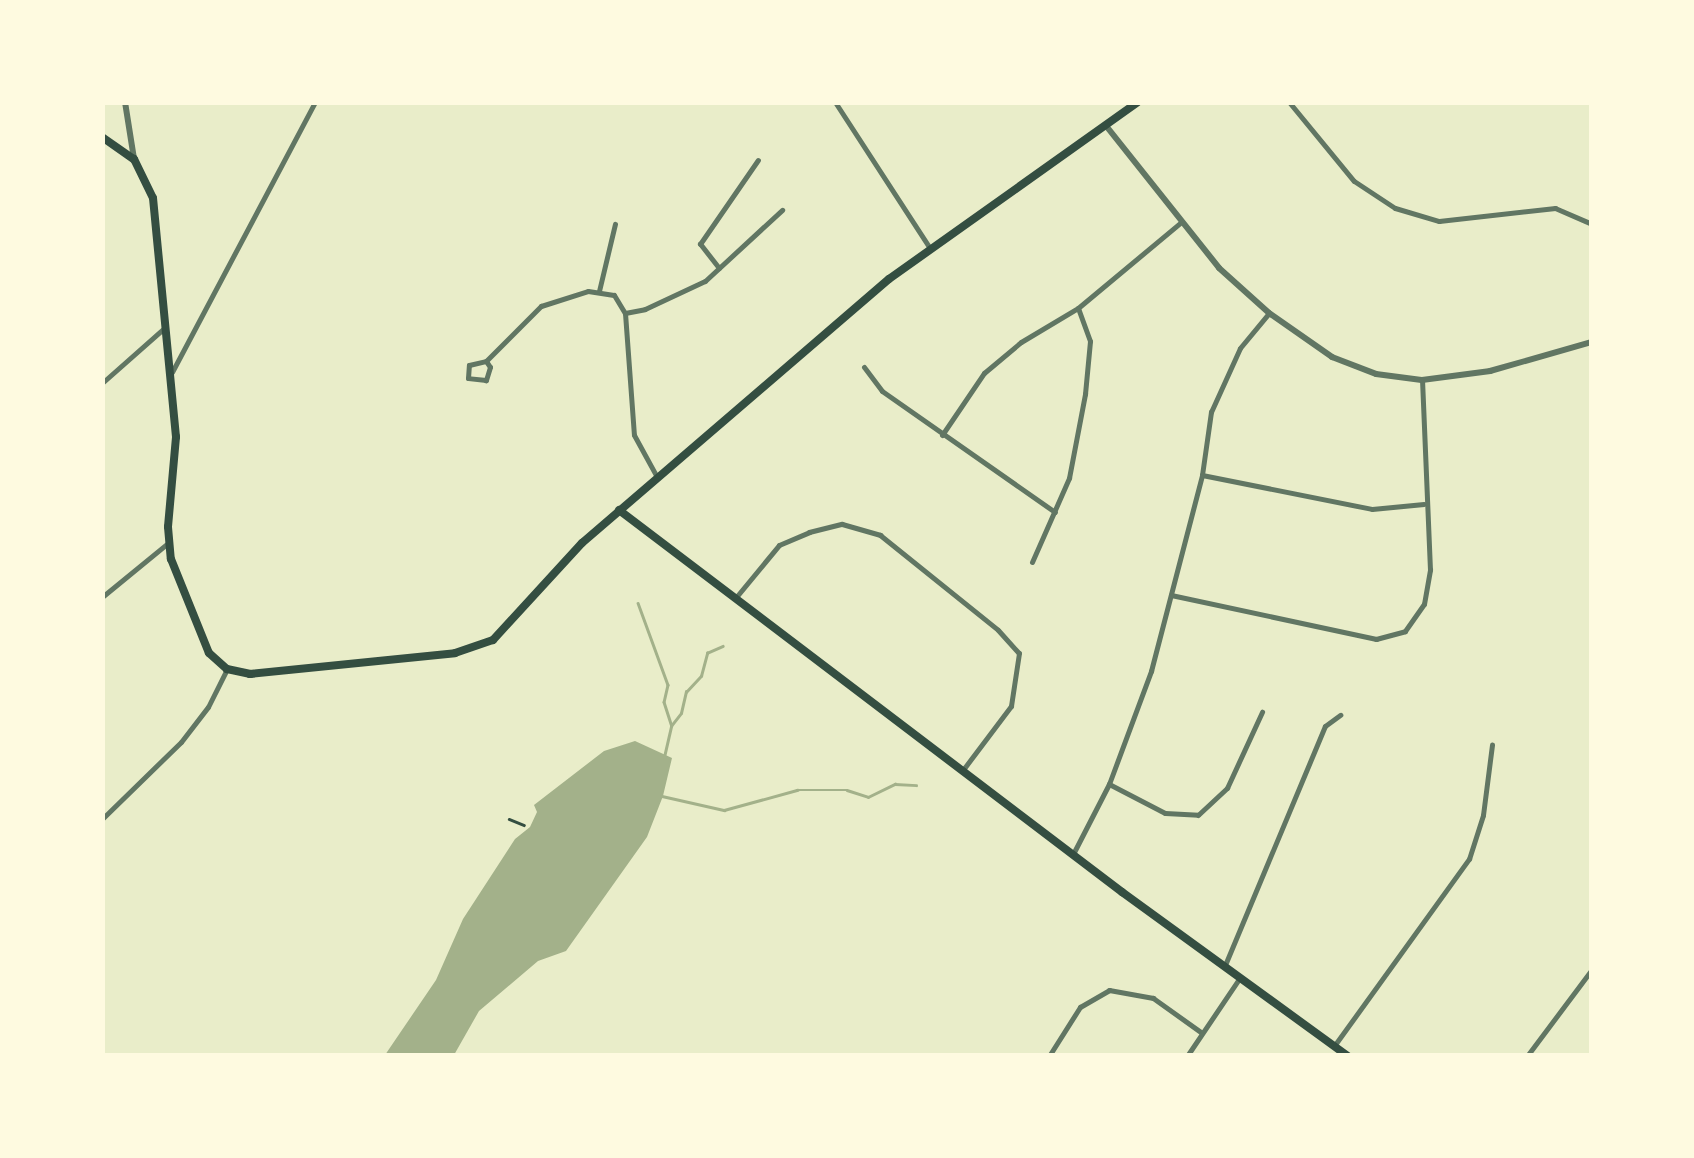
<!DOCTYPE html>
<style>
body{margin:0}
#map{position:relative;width:1694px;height:1158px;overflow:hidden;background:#e9edc9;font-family:"Roboto Condensed",sans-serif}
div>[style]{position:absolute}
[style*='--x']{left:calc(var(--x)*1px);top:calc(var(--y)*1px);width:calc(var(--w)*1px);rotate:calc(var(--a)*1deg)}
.water>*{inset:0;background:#a3b18a}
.stream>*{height:2.5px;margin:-1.25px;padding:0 1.25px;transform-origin:1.25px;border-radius:1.25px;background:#a3b18a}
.path>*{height:2.5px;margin:-1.25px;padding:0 1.25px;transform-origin:1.25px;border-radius:1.25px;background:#344e41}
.minor>*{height:5px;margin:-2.5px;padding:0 2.5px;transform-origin:2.5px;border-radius:2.5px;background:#617663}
.tertiary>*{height:6px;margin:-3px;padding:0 3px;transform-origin:3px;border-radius:3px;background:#617663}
.secondary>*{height:8px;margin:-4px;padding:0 4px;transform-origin:4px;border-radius:4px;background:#344e41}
span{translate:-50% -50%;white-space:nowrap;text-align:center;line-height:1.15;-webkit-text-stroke:9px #fefae0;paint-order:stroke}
.frame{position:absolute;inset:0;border:105px solid #fefae0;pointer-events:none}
</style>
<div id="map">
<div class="water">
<div style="clip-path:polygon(635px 741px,672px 758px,663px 796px,647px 837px,566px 951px,538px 961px,479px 1011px,454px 1055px,385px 1055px,436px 980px,463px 919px,515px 839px,530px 827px,537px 812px,534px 805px,604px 751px)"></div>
</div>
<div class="stream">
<div style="--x:638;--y:603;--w:87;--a:69.9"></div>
<div style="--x:668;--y:685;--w:17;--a:103"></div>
<div style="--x:664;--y:702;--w:23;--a:72"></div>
<div style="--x:664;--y:757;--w:32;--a:-77"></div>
<div style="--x:671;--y:726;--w:16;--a:-52"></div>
<div style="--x:681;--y:713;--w:22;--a:-77"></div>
<div style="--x:686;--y:692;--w:22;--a:-47"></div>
<div style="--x:701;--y:676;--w:24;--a:-75"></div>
<div style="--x:707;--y:653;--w:17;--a:-24"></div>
<div style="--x:662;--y:796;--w:64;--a:12.7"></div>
<div style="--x:724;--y:810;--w:76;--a:-15.3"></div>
<div style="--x:797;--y:790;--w:50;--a:0"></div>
<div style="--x:847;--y:790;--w:22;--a:18"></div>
<div style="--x:868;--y:797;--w:30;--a:-26"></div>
<div style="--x:895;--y:784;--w:21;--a:3"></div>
</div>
<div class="path">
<div style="--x:509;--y:819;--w:16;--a:22"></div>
</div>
<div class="minor">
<div style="--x:835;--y:102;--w:173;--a:57"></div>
<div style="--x:1289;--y:102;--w:102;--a:50.6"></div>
<div style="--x:1354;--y:181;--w:49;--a:33.4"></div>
<div style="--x:1395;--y:208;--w:46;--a:16.5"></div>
<div style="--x:1439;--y:221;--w:117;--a:-6.4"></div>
<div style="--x:1555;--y:208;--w:40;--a:23.4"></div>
<div style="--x:719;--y:268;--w:31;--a:-128"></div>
<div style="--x:700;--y:244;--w:102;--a:-55.4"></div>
<div style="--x:599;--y:291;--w:69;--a:-76.6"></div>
<div style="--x:625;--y:313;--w:20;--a:-11"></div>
<div style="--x:645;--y:309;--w:66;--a:-25"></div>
<div style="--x:705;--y:281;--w:105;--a:-42.7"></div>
<div style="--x:486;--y:361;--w:7;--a:56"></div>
<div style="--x:490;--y:367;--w:14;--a:107"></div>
<div style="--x:486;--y:380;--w:18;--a:-174"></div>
<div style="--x:468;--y:378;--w:13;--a:-86"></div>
<div style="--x:469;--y:365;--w:17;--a:-13"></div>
<div style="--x:486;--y:361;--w:78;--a:-45"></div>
<div style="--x:541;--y:306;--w:49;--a:-17.7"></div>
<div style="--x:588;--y:291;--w:26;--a:9"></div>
<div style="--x:614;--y:295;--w:21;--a:59"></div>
<div style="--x:625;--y:313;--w:122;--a:85.8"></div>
<div style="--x:634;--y:435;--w:48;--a:61.3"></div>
<div style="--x:864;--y:367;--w:30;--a:53"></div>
<div style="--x:882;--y:391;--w:211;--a:35"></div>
<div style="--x:172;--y:372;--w:306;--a:-62.1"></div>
<div style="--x:102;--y:383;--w:81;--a:-41.5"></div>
<div style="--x:942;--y:435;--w:75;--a:-55.9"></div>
<div style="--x:984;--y:373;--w:48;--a:-40"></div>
<div style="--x:1021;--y:342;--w:66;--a:-30.8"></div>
<div style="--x:1078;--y:308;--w:133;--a:-39.8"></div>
<div style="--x:1202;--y:475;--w:173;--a:11.3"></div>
<div style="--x:1372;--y:509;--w:52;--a:-5.5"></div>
<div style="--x:1032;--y:562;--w:92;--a:-66.2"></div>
<div style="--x:1069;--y:478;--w:86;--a:-79.2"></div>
<div style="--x:1085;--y:394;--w:53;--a:-84.6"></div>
<div style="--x:1090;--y:341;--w:35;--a:-110"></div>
<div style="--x:1171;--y:595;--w:210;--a:12.1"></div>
<div style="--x:1376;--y:639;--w:30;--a:-15"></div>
<div style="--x:1405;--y:631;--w:33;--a:-55"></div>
<div style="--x:1424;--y:604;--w:35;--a:-80"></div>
<div style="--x:1430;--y:570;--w:190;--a:-92.4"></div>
<div style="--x:737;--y:596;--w:66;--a:-50.5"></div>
<div style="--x:779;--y:545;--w:33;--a:-23"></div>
<div style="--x:809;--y:532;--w:34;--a:-14"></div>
<div style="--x:842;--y:524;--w:40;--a:16"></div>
<div style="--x:880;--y:535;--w:151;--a:38.8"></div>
<div style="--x:998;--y:630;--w:31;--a:48"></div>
<div style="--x:1019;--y:653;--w:54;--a:98.6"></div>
<div style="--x:1011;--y:706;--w:81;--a:127"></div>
<div style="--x:102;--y:597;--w:85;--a:-39.3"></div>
<div style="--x:1109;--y:784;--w:63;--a:27.4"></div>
<div style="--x:1165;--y:813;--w:33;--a:3"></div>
<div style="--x:1198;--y:815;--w:40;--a:-43"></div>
<div style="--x:1227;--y:788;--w:84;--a:-65.3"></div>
<div style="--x:102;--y:819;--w:110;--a:-44.3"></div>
<div style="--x:181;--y:742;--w:44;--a:-52.4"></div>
<div style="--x:208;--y:707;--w:42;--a:-63.4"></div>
<div style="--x:1073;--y:854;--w:79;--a:-62.8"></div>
<div style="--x:1109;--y:784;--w:121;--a:-69.6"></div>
<div style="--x:1151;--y:671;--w:203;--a:-75.4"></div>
<div style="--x:1202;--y:475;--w:64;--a:-81.9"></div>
<div style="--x:1211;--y:412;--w:70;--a:-65.6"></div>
<div style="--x:1240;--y:348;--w:45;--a:-50.4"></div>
<div style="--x:1225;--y:965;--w:259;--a:-67.3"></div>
<div style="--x:1325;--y:726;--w:19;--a:-36"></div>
<div style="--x:1334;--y:1046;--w:231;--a:-54.2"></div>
<div style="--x:1469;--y:859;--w:46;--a:-72.3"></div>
<div style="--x:1483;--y:815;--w:71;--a:-82.7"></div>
<div style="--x:1049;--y:1056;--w:58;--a:-57.7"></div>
<div style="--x:1080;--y:1007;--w:34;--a:-30"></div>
<div style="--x:1109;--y:990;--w:45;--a:10.3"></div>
<div style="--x:1153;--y:998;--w:60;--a:35.5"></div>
<div style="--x:1187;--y:1056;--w:93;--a:-56"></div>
<div style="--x:1527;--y:1056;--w:109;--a:-53.2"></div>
</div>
<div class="tertiary">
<div style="--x:125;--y:102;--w:58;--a:81"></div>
<div style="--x:1107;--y:127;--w:180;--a:51.5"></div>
<div style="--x:1219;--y:268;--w:67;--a:42"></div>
<div style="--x:1269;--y:313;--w:77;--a:34.9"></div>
<div style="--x:1332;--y:357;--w:47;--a:21.1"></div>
<div style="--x:1376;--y:374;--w:46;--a:7.4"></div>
<div style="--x:1422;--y:380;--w:69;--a:-7.5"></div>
<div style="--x:1490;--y:371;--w:106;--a:-15.9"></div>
</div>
<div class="secondary">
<div style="--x:102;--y:137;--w:39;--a:35"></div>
<div style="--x:134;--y:159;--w:43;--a:64"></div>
<div style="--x:153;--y:198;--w:240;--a:84.5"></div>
<div style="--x:176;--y:437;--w:90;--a:95.1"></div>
<div style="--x:168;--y:527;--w:32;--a:85"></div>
<div style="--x:171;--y:559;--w:101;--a:68"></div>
<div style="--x:209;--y:653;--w:24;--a:42"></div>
<div style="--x:227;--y:669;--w:24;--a:12"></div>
<div style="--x:250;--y:674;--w:206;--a:-5.8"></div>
<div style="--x:455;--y:653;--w:40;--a:-18.9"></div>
<div style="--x:493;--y:640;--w:132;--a:-47.5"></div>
<div style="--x:582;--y:543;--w:405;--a:-40.7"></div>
<div style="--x:889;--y:279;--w:305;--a:-35.4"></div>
<div style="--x:619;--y:510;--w:632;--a:37.21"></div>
<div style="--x:1122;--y:892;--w:279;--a:36"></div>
</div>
<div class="frame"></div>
</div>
